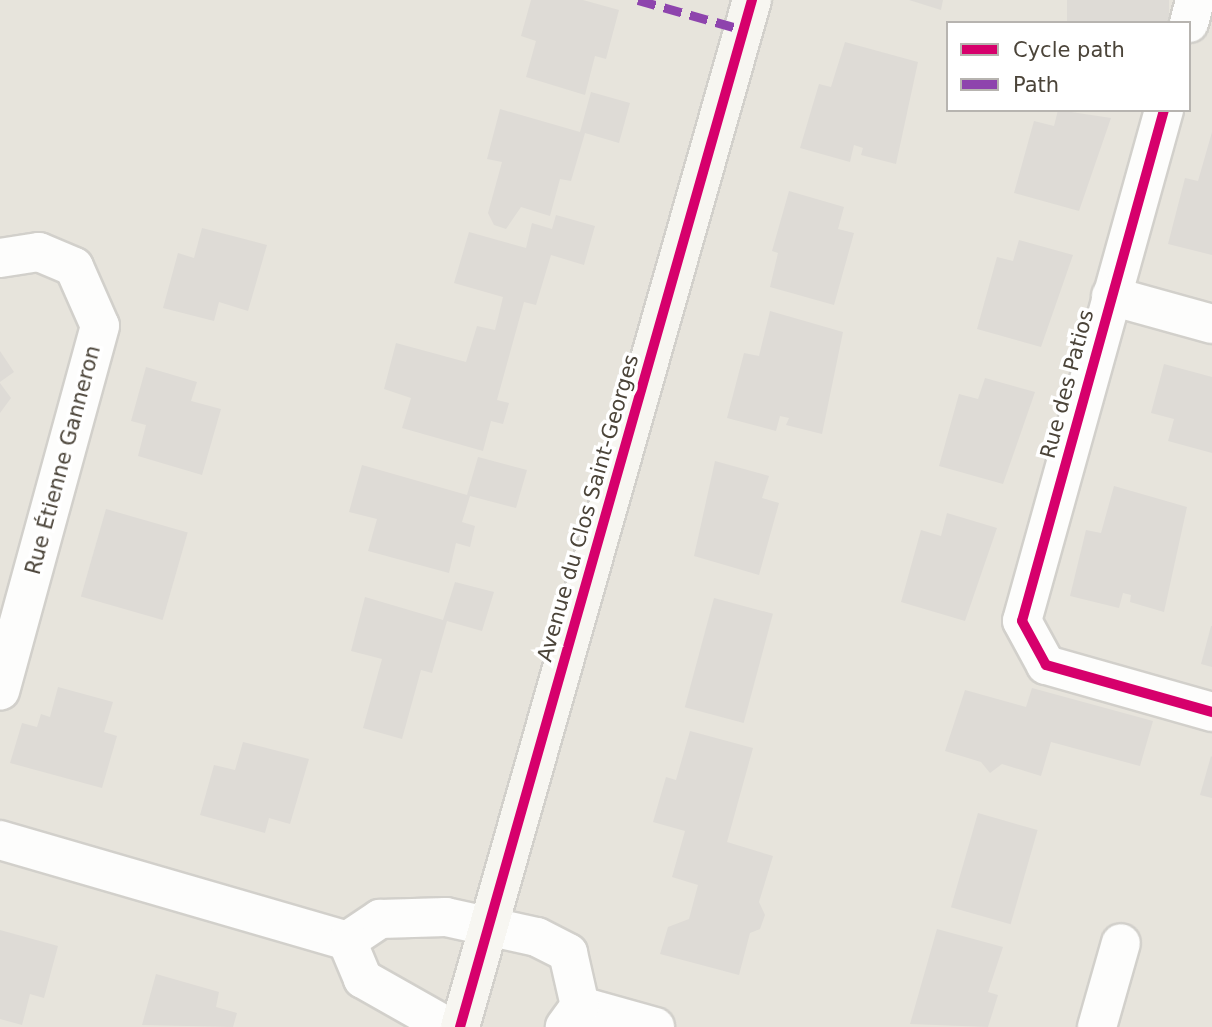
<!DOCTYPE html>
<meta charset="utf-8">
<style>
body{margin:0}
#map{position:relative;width:1212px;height:1027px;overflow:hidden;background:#f4f2ee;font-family:"DejaVu Sans",sans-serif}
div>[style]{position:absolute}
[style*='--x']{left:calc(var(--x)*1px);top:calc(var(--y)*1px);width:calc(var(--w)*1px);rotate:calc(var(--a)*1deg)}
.residential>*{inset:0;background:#e7e4dc}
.building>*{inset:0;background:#dedbd6;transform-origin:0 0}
.roads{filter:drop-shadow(2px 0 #d2d0cb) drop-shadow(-2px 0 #d2d0cb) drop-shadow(0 2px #d2d0cb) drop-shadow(0 -2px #d2d0cb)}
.street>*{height:38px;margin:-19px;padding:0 19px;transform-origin:19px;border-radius:19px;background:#fdfdfc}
.secondary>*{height:38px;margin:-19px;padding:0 19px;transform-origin:19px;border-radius:19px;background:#f7f6f1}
.quiet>*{height:9px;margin-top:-4.5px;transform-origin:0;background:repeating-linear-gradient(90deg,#8e44ad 0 18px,transparent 0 27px)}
.cycleway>*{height:10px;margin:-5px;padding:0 5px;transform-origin:5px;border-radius:5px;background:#d6006c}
span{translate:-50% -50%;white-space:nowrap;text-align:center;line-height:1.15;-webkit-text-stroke:7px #fff;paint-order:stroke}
.street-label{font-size:21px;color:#4b4439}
.legend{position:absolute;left:946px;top:21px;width:245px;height:91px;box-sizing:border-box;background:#fff;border:2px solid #b7b4b0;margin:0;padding:9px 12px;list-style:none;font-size:21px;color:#4b4439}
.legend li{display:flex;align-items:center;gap:14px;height:35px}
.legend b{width:35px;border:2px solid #b7b4b0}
</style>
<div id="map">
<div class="residential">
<div style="clip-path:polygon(evenodd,0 0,1212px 0,1212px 1027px,0 1027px,0 0,948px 23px,1189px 23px,1189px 110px,948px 110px,948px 23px)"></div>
</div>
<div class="building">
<div style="clip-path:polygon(531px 0,583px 0,619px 10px,606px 59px,595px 56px,585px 95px,526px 77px,536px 41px,521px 36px)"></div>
<div style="clip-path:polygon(909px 0,943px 0,941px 10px)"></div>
<div style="left:1067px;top:0;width:102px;height:24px"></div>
<div style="clip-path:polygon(845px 42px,918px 62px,896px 164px,861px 155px,863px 148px,854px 145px,850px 162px,800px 148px,819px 84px,831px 87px)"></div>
<div style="clip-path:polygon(591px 92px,630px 103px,619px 143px,585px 133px,571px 181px,560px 179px,550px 216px,521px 207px,506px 229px,494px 225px,488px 213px,502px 162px,487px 159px,500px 109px,580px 132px)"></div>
<div style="clip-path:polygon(1058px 110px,1111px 118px,1079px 211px,1014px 193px,1034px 121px,1054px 126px)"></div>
<div style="clip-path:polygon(1212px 132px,1212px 255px,1168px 244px,1185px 178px,1198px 181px)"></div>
<div style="clip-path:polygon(789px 191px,844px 207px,838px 229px,854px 233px,834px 305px,770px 287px,778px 253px,772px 251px)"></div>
<div style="clip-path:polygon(556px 215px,595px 226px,584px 265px,551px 255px,536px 305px,524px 302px,497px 400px,509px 403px,503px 424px,491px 421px,483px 451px,402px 428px,411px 398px,384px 389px,396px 343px,466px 362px,477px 326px,495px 330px,503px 297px,454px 283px,469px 232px,526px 248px,532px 223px,552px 229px)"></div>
<div style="clip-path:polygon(202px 228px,267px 245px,248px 311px,219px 302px,214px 321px,163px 308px,178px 253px,194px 258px)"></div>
<div style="clip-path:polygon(1019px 240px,1073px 255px,1041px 347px,977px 329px,997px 257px,1013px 261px)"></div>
<div style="clip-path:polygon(770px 311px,843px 332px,822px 434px,786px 425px,789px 418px,780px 416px,776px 431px,727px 418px,744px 353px,759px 356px)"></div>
<div style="clip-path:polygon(0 351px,14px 372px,0 382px)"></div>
<div style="clip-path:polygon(1164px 364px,1212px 377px,1212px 453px,1168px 441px,1174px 419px,1151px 413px)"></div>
<div style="clip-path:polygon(146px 367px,197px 382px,191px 401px,221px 409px,202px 475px,138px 456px,146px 425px,131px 421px)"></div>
<div style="clip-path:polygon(985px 378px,1035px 392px,1003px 484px,939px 466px,959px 394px,978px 399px)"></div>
<div style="clip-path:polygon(0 383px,11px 398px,0 413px)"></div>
<div style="clip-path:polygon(478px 457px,527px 470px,516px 508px,470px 496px,462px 522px,475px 526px,470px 547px,456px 543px,449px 573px,368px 551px,377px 519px,349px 512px,362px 465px,467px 495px)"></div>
<div style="clip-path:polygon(715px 461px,769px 476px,762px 498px,779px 503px,759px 575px,694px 556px)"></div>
<div style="clip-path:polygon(1114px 486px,1187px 507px,1164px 612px,1130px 602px,1131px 595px,1123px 593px,1119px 608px,1070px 596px,1086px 530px,1101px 533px)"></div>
<div style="left:106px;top:509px;width:85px;height:91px;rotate:16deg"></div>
<div style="clip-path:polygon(947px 513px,997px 528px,965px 621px,901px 602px,921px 530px,941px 536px)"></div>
<div style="clip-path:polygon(455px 582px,494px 592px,482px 631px,447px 621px,432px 673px,421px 670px,402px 739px,363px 728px,382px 659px,351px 651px,365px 597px,443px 620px)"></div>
<div style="left:714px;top:598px;width:61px;height:113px;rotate:15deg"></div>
<div style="clip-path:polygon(1211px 626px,1212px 626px,1212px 667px,1201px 664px)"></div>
<div style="clip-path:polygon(58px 687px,113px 702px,104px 732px,117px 736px,102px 788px,10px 763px,22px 723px,37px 727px,41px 714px,50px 717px)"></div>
<div style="clip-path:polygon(1032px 688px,1153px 721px,1140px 766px,1051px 742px,1041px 776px,1002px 764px,990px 773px,981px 762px,945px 751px,965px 690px,1026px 707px)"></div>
<div style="clip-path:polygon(690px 731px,753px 748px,727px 842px,773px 856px,759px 902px,765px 915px,760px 929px,750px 933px,739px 975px,660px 954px,668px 927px,689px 919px,698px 885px,672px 877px,685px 831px,653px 822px,666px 777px,676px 780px)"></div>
<div style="clip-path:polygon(243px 742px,309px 759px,290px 824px,269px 818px,265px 833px,200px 815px,214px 765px,235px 770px)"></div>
<div style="clip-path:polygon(1211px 756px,1212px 757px,1212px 798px,1200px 795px)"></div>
<div style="left:978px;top:813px;width:62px;height:98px;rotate:16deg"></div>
<div style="clip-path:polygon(937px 929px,1003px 947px,988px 992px,998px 995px,988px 1027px,910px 1024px)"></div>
<div style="clip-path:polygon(0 930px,58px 946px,44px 998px,30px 994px,22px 1025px,0 1019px)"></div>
<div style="clip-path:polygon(156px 974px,219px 992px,216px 1007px,237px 1013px,233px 1027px,142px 1025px)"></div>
</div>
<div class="roads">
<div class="street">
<div style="--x:1189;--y:23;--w:24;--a:-75"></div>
<div style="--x:1164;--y:110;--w:530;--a:105.53"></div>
<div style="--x:1022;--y:621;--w:50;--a:61.4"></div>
<div style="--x:1046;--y:665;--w:173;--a:15.8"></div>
<div style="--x:0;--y:258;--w:39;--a:-9"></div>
<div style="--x:39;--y:252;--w:38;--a:23"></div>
<div style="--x:74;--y:267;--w:64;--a:66.2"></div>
<div style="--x:100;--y:326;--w:378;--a:105.3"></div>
<div style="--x:1111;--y:296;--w:105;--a:15.5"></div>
<div style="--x:0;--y:840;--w:361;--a:16.2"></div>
<div style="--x:580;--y:1006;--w:78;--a:15.6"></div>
<div style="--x:448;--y:1027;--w:98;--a:-150.5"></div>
<div style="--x:363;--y:979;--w:41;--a:-112.8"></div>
<div style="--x:347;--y:941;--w:40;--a:-34"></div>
<div style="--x:380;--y:919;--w:66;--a:-1.7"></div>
<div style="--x:446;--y:917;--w:93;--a:12.4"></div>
<div style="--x:537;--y:937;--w:35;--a:27"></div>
<div style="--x:568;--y:953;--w:54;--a:77.2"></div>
<div style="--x:580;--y:1006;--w:26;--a:126"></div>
<div style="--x:1097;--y:1027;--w:87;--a:-74.1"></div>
</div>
<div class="secondary">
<div style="--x:460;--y:1027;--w:1068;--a:-74.13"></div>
</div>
</div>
<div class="quiet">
<div style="--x:638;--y:0;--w:110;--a:15.8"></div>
</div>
<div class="cycleway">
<div style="--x:1164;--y:110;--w:530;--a:105.53"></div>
<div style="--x:1022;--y:621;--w:50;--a:61.4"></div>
<div style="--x:1046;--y:665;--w:173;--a:15.8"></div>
<div style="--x:460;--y:1027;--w:1068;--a:-74.13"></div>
</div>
<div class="street-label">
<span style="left:1067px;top:384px;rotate:-75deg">Rue des Patios</span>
<span style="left:63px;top:460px;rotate:-75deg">Rue Étienne Ganneron</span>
<span style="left:588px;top:508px;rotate:-74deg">Avenue du Clos Saint-Georges</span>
</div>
<ul class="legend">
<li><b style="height:9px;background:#d6006c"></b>Cycle path</li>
<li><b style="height:9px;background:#8e44ad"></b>Path</li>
</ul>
</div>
